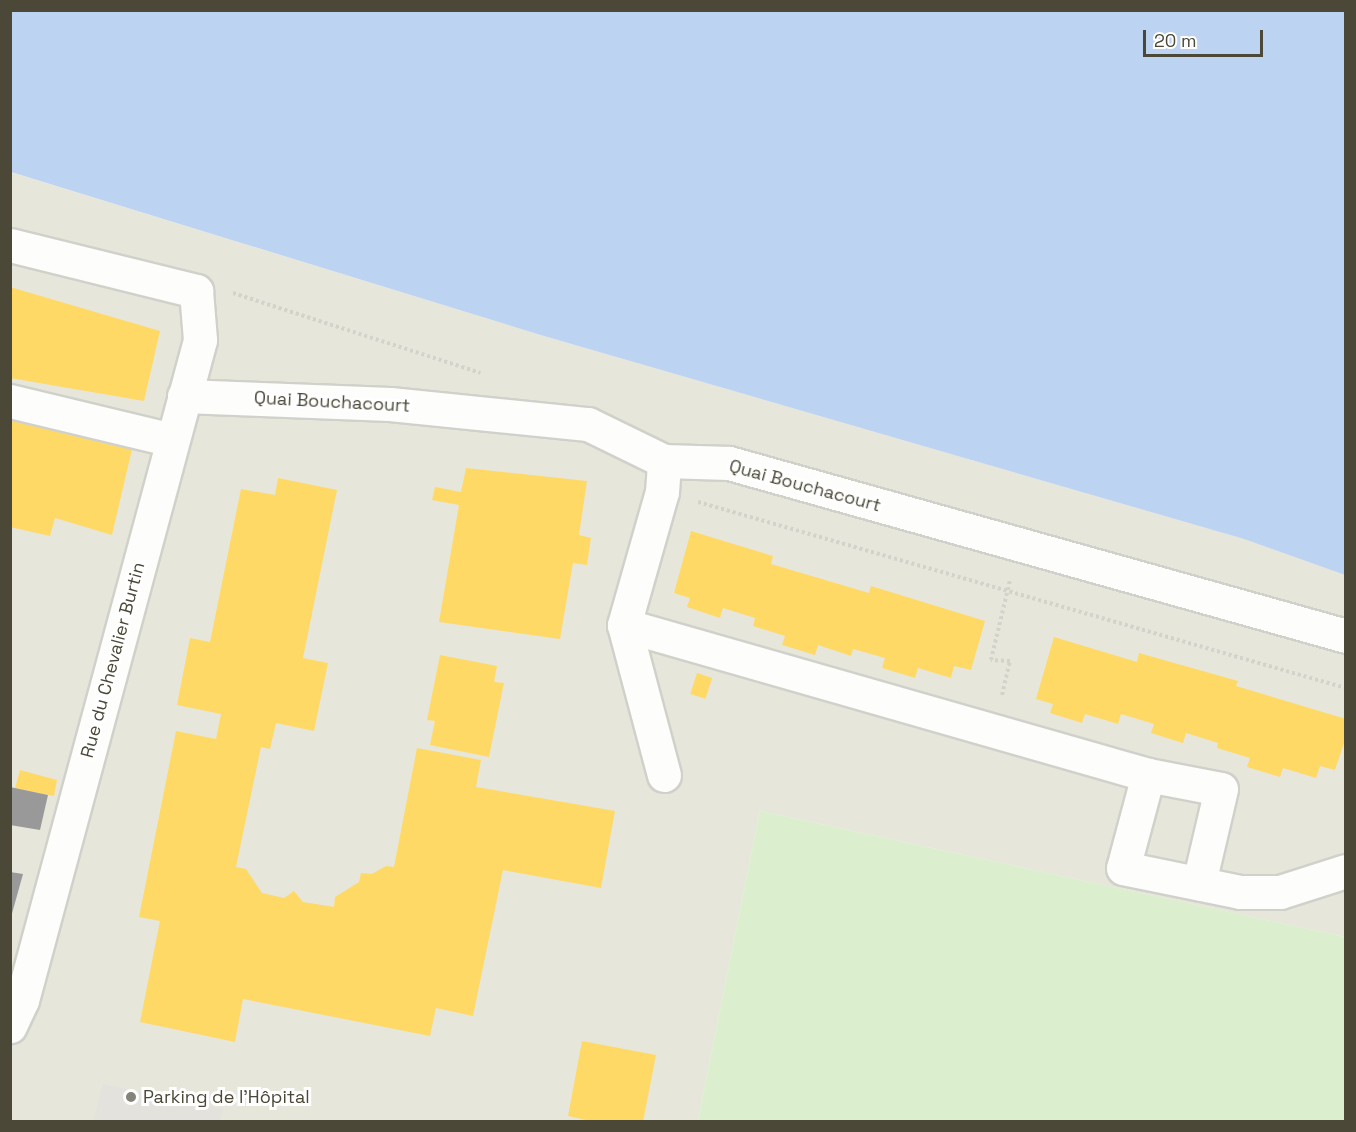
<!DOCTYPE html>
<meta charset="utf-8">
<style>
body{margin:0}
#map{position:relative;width:1356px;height:1132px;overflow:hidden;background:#f3f3ee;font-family:"Space Grotesk",sans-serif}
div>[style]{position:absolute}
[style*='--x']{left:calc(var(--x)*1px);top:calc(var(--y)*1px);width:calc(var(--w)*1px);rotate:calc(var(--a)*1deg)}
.residential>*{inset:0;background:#e7e6db}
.green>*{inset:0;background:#dbefce}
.parking>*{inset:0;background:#e3e2dd}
.water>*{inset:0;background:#bdd3f2}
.homes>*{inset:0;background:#ffd966;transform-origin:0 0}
.industry>*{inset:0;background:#999}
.path>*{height:4px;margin-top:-2px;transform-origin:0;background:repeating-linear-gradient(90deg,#d3d3cc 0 3px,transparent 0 6px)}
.roads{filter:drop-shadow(2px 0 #d1d1cb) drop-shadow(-2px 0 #d1d1cb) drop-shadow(0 2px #d1d1cb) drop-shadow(0 -2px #d1d1cb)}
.minor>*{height:33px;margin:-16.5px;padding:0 16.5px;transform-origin:16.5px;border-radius:16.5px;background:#fdfdfc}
.dots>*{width:16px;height:16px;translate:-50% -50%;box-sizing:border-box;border:3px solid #fff;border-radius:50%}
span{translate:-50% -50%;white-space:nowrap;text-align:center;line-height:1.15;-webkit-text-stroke:6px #fff;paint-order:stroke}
.street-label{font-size:18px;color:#4b4838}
.poi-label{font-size:18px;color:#4b4838}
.left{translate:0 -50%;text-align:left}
.frame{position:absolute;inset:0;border:12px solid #4b4838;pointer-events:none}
.scale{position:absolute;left:1143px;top:30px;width:120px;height:27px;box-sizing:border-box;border:3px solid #4b4838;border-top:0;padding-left:8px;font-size:18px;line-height:21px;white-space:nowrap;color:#4b4838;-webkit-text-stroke:4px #fff;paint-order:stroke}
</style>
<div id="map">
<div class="residential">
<div style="clip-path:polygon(10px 172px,544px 336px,1244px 539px,1345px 575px,1345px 937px,760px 811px,698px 1121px,11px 1121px)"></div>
</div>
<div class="green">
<div style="clip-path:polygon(760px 811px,1345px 937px,1345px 1121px,698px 1121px)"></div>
</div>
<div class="parking">
<div style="clip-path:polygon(103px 1084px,223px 1109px,220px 1121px,93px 1121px)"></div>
</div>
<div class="water">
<div style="clip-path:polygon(10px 11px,1345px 11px,1345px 575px,1244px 539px,544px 336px,11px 172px)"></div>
</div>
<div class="homes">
<div style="clip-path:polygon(10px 287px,160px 331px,144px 401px,10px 378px)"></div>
<div style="clip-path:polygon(10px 416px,133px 445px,112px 535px,55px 518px,50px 536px,10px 527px)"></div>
<div style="clip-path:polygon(466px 468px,587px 481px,579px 535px,591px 538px,587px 565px,573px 563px,560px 639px,439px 622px,459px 505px,432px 500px,435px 487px,461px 492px)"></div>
<div style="clip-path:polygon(278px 478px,337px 490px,303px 658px,328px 663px,314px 731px,276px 723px,270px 749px,261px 747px,236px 867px,246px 869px,262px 893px,284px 898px,294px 891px,303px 902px,334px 907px,335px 897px,359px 882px,361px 873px,372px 874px,386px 866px,394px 867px,417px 748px,481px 760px,476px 787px,615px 811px,601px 888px,503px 870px,473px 1016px,436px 1008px,430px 1036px,243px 999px,235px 1042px,140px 1022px,160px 921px,139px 917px,176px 731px,216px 739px,221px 714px,177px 705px,190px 638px,210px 642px,241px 489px,275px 495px)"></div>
<div style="clip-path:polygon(691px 531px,773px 556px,771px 564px,869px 593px,871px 586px,985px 621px,971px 670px,954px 666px,951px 678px,918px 668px,915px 678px,882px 668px,885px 658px,853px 649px,851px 656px,818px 645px,815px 655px,782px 645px,785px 636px,753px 626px,755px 618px,723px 608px,720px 618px,687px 607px,690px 598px,674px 593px)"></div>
<div style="clip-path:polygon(1054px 637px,1137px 662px,1139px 653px,1238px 681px,1236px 686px,1346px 719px,1346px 737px,1335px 770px,1320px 766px,1316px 778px,1283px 768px,1280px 777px,1247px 767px,1250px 758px,1217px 748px,1218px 743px,1186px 733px,1183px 743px,1151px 733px,1154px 724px,1121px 714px,1118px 724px,1085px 714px,1082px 723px,1050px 713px,1053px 704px,1036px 699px)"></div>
<div style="clip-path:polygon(440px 655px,497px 666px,494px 682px,504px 683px,489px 757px,430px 745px,435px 721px,427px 720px)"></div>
<div style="left:697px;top:673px;width:16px;height:22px;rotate:18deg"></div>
<div style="clip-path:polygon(20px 770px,57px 780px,54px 796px,15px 788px)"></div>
<div style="clip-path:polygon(582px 1041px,656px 1055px,643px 1122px,595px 1122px,568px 1116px)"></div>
</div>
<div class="industry">
<div style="clip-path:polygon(10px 787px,48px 795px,40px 830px,10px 825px)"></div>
<div style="clip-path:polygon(10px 872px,23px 874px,11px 917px,10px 917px)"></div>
</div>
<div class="path">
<div style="--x:233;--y:293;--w:260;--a:17.9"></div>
<div style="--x:698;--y:502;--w:674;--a:16.02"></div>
<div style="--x:1002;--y:695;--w:35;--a:-77"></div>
<div style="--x:1010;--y:661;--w:19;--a:-177"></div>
<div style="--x:991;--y:660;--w:82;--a:-76.6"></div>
</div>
<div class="roads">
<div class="minor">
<div style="--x:10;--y:245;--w:192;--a:13.9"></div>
<div style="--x:196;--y:291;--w:49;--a:85.3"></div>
<div style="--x:200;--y:340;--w:684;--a:105.09"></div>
<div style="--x:22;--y:1000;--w:29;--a:115"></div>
<div style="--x:184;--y:396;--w:206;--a:2.2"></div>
<div style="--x:390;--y:404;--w:199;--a:5.8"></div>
<div style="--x:588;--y:424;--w:85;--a:26"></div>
<div style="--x:664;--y:461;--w:65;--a:1.8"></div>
<div style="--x:729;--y:463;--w:641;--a:15.66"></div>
<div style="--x:10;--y:401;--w:167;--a:13.5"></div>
<div style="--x:624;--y:625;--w:545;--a:15.97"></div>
<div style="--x:1148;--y:775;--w:96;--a:105"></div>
<div style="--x:1123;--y:868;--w:119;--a:11.6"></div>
<div style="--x:1240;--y:892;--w:40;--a:0"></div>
<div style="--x:1280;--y:892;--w:69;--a:-17.7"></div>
<div style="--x:664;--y:775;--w:155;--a:-104.9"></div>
<div style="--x:624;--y:625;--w:138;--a:-74.1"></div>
<div style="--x:662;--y:492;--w:31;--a:-86"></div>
<div style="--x:1148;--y:775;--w:74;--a:10.9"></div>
<div style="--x:1221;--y:789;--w:97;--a:103.2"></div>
</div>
</div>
<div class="dots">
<div style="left:131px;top:1097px;background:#868478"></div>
</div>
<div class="street-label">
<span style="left:332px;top:402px;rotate:3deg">Quai Bouchacourt</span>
<span style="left:805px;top:486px;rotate:15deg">Quai Bouchacourt</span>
<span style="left:113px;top:660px;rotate:-75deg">Rue du Chevalier Burtin</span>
</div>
<div class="poi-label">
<span class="left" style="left:143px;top:1097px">Parking de l'Hôpital</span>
</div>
<div class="frame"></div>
<div class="scale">20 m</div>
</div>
